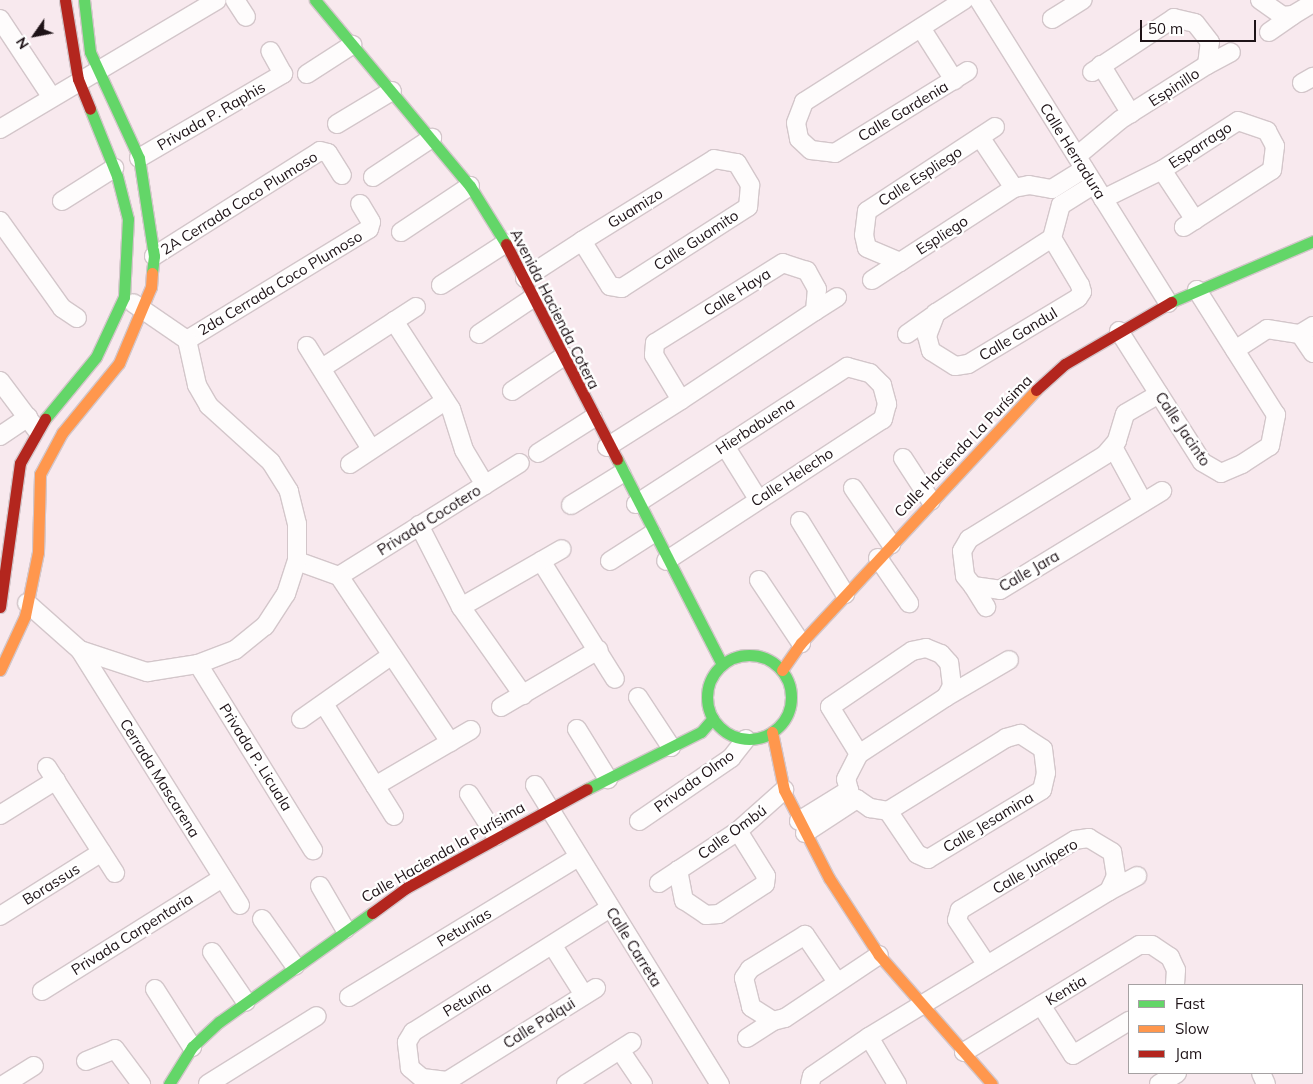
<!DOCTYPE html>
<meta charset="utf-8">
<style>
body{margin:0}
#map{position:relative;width:1313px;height:1084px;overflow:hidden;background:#f8e9ee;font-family:Mulish,sans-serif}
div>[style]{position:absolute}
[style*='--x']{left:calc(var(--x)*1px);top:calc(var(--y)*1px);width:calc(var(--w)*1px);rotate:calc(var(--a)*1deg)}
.roads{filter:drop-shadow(1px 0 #d3c6ca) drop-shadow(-1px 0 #d3c6ca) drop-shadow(0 1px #d3c6ca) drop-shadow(0 -1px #d3c6ca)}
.street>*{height:18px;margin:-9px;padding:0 9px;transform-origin:9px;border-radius:9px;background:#fefcfc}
.fast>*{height:11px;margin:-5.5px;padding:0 5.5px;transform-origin:5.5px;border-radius:5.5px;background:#63d668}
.fast>.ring{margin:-5.5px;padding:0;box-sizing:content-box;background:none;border:11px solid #63d668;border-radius:50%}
.slow>*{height:11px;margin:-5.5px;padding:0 5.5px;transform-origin:5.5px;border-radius:5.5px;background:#ff974d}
.jam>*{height:11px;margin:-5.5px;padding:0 5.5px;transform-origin:5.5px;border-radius:5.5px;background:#b3261e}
span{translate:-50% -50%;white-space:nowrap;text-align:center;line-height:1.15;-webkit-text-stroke:4.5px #fff;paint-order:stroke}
.street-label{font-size:15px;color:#1e1317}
.legend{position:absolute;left:1128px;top:984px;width:175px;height:90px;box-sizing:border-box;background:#fff;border:1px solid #a5a1a2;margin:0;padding:6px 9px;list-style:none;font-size:15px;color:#1e1317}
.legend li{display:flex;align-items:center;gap:10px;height:25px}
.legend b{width:25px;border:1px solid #a5a1a2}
.north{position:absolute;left:10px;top:10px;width:50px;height:50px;-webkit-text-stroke:4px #fff;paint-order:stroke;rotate:237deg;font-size:14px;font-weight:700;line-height:20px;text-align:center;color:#1e1317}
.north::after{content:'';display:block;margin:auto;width:18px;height:22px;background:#1e1317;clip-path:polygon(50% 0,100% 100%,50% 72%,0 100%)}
.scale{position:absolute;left:1140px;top:20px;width:116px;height:22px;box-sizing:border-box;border:2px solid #1e1317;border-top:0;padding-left:6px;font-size:15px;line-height:18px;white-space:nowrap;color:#1e1317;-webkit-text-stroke:4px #fff;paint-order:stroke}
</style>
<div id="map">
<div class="roads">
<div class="street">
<div style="--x:235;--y:0;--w:20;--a:57"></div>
<div style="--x:964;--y:0;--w:190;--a:147.5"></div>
<div style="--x:804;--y:102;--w:22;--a:111"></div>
<div style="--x:796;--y:123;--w:16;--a:79"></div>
<div style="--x:799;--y:139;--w:16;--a:43"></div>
<div style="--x:811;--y:150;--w:24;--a:7"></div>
<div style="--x:835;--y:153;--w:156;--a:-31.7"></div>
<div style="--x:979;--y:0;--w:357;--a:58"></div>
<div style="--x:1260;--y:0;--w:28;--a:35"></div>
<div style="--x:1283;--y:16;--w:10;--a:-6"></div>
<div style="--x:1293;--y:15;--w:23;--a:-31"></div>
<div style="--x:0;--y:19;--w:92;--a:56.5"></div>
<div style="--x:1052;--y:19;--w:36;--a:-32"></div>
<div style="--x:921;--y:28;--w:62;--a:57.6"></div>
<div style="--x:1269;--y:32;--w:29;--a:-35"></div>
<div style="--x:1101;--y:65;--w:57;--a:58.5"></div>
<div style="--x:1207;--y:65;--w:27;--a:-28"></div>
<div style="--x:307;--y:74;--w:54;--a:-32.8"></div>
<div style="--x:1302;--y:83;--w:13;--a:-29"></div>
<div style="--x:337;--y:124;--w:64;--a:-31"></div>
<div style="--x:995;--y:127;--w:153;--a:146.7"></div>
<div style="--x:867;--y:211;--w:24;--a:97"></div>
<div style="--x:864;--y:235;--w:13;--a:77"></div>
<div style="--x:867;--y:248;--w:36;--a:23"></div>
<div style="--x:900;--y:262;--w:136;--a:-33"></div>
<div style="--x:1014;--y:188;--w:15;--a:-11"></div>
<div style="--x:1029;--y:185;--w:23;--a:10"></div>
<div style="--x:1052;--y:189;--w:38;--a:-32"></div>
<div style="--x:0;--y:129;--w:252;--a:-30.7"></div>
<div style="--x:980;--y:137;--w:61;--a:56.3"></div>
<div style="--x:1077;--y:156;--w:56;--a:-39.9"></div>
<div style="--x:1120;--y:120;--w:103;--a:-32.3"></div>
<div style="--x:1207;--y:65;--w:23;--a:-83"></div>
<div style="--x:1210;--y:42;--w:24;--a:-128"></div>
<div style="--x:1195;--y:23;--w:22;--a:-167"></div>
<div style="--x:1174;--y:18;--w:98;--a:146.6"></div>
<div style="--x:139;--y:158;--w:167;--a:-30.3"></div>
<div style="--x:283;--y:74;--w:26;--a:-119"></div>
<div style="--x:1162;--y:170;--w:60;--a:56.6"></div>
<div style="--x:373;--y:177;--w:71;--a:-33.5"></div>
<div style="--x:1103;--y:199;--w:66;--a:-26.2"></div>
<div style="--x:1162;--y:170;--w:90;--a:-32.8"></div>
<div style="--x:1238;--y:121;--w:31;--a:19"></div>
<div style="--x:1267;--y:131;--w:17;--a:62"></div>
<div style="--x:1275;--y:146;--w:24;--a:97"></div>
<div style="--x:1272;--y:170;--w:105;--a:147.1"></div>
<div style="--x:62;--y:201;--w:62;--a:-32.4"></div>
<div style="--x:0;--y:221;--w:107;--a:54.5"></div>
<div style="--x:62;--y:308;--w:18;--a:34"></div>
<div style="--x:401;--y:232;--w:83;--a:-33.7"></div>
<div style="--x:1052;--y:238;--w:55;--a:59.2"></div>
<div style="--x:1080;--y:285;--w:7;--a:74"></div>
<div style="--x:1082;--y:292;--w:7;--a:124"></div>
<div style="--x:1078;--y:298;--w:128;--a:149"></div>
<div style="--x:968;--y:364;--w:13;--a:171"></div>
<div style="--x:955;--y:366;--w:28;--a:-148"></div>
<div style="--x:931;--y:351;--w:16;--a:-105"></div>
<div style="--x:927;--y:336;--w:25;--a:-69"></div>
<div style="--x:936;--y:313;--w:138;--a:-32.9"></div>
<div style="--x:1052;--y:238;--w:34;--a:-75"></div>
<div style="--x:1061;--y:205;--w:39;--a:-32"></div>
<div style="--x:154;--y:256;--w:196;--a:-32.3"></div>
<div style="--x:320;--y:151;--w:8;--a:14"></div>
<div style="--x:328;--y:153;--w:26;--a:58"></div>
<div style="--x:525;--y:278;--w:68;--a:-33"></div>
<div style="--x:582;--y:241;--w:155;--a:-31.8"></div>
<div style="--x:714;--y:159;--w:23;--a:10"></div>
<div style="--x:737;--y:163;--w:26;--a:59"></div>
<div style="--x:750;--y:185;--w:22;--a:95"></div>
<div style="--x:748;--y:207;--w:150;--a:147.3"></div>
<div style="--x:622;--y:288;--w:12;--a:-171"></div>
<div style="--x:610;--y:286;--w:53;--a:-121.9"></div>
<div style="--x:872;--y:280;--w:33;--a:-33"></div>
<div style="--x:441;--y:285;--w:77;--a:-32.9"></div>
<div style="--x:815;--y:311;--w:26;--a:-32"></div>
<div style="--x:394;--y:321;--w:105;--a:57.1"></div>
<div style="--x:451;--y:409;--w:43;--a:72.4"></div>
<div style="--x:464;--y:450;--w:41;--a:59"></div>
<div style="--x:1119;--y:331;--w:155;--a:57.6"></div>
<div style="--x:1202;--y:462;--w:22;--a:30"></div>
<div style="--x:1221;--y:473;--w:23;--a:-23"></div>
<div style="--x:1242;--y:464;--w:33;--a:-33"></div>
<div style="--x:1270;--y:446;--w:32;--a:-79"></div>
<div style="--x:1276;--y:415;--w:148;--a:-122.3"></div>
<div style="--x:479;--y:334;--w:66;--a:-33.9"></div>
<div style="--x:907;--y:334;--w:35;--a:-35"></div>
<div style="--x:1300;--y:334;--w:23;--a:56"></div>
<div style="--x:187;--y:340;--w:213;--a:-31.4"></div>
<div style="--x:369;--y:229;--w:7;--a:-74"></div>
<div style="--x:371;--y:222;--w:21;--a:-121"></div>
<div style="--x:307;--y:346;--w:121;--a:58.1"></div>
<div style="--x:1235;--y:350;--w:38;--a:-33"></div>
<div style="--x:1267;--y:329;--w:33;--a:9"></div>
<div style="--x:1300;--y:334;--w:15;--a:-32"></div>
<div style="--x:322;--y:368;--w:112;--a:-33"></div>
<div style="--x:0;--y:381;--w:60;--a:53.1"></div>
<div style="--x:512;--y:391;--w:63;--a:-33.9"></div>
<div style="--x:1159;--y:394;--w:39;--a:150"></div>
<div style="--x:1125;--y:414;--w:28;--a:107"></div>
<div style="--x:1117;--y:441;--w:18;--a:131"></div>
<div style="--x:1105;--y:455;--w:160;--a:148.3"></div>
<div style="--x:969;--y:539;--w:14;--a:120"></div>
<div style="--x:962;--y:551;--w:25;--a:83"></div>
<div style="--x:965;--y:576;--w:13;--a:51"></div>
<div style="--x:973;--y:586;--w:27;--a:8"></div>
<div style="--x:1000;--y:590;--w:190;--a:-31.4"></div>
<div style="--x:0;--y:436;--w:34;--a:-34"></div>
<div style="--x:725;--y:446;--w:62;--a:58.1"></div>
<div style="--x:607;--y:447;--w:88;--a:-32.4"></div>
<div style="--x:681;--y:400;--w:161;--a:-33.6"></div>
<div style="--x:815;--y:311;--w:22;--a:-85"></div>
<div style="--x:817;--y:289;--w:21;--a:-119"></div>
<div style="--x:807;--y:271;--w:25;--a:-162"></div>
<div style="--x:783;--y:263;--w:151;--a:148"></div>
<div style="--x:655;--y:343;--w:12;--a:95"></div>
<div style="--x:654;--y:355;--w:52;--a:59"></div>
<div style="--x:1113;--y:447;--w:63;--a:61.4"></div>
<div style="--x:538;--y:453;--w:65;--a:-32.5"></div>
<div style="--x:903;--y:458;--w:51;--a:56.9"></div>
<div style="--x:350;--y:464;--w:114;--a:-33.6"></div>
<div style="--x:853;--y:488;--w:68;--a:55.8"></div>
<div style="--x:636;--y:504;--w:252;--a:-33"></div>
<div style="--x:847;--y:367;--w:24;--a:15"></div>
<div style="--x:870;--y:373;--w:17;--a:45"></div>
<div style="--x:882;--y:385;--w:20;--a:75"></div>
<div style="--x:887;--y:404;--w:16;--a:105"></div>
<div style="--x:883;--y:419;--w:259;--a:146.8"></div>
<div style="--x:571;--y:505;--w:59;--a:-31.8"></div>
<div style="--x:800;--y:521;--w:86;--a:58.3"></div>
<div style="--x:419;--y:525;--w:92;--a:62.9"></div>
<div style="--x:461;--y:607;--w:108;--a:54.8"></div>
<div style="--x:878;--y:558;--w:55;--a:55.4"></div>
<div style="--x:297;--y:561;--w:45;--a:19.7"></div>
<div style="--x:541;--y:561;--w:139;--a:57.9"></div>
<div style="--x:610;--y:561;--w:50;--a:-32.7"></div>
<div style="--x:339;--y:576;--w:213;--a:-32"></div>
<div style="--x:339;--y:576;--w:200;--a:56.2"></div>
<div style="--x:759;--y:580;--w:76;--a:56.3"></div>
<div style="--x:973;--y:586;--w:25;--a:58"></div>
<div style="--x:27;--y:603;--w:71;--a:41.6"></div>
<div style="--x:80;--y:650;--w:301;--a:57.9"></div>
<div style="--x:461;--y:607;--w:116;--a:-29.9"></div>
<div style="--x:80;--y:650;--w:71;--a:18.2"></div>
<div style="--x:147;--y:672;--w:52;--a:-8.9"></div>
<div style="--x:198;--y:664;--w:40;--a:-21"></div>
<div style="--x:235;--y:650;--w:38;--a:-39"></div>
<div style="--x:265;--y:626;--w:38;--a:-57"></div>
<div style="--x:286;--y:594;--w:35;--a:-72"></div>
<div style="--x:297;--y:561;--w:37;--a:-90"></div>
<div style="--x:297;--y:524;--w:34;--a:-104"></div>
<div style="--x:289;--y:491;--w:34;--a:-122"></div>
<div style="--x:271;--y:462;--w:84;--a:-137.9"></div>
<div style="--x:209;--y:406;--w:24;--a:-120"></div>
<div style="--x:197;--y:385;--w:46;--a:-102.5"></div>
<div style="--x:187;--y:340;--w:65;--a:-145.6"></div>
<div style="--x:198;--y:664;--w:219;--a:58.3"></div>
<div style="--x:638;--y:697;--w:60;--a:56.6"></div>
<div style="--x:946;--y:697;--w:73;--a:-30.4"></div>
<div style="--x:324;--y:704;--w:132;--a:58"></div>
<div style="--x:501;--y:707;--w:113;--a:-30.4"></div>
<div style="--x:301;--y:719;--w:111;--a:-35.1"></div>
<div style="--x:577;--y:729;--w:59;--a:58.2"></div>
<div style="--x:47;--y:767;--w:126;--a:57.3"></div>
<div style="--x:535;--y:785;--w:352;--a:58.3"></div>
<div style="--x:375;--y:786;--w:111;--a:-30.3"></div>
<div style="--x:469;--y:794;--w:50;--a:57.3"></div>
<div style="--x:0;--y:815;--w:66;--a:-32"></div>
<div style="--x:639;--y:821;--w:112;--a:-34.4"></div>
<div style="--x:731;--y:758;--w:24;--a:-52"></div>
<div style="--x:799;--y:821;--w:59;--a:-31.8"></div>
<div style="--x:849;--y:790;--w:11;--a:-105"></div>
<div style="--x:846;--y:779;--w:28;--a:-63"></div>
<div style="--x:859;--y:754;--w:104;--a:-33.2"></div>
<div style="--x:946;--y:697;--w:13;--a:-61"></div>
<div style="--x:952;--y:686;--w:23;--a:-97"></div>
<div style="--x:949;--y:663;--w:12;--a:-132"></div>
<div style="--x:941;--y:654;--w:16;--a:-158"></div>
<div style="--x:926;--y:648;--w:14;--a:168"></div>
<div style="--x:912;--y:651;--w:99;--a:145.7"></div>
<div style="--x:830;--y:707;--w:55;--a:58.3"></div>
<div style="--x:805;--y:833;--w:62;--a:-33.2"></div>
<div style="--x:857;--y:799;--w:16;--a:35"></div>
<div style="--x:870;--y:808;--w:18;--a:9"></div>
<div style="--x:888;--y:811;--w:139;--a:-31.7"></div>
<div style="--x:1006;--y:738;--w:15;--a:-16"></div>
<div style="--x:1020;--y:734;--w:27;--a:33"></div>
<div style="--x:1043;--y:749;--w:24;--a:83"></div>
<div style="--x:1046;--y:773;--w:17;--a:103"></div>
<div style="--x:1042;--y:790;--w:133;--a:148.8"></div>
<div style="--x:928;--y:859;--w:12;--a:-156"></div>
<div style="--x:917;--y:854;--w:52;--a:-124"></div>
<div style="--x:678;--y:870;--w:31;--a:79"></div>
<div style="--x:684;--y:900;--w:27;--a:34"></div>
<div style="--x:706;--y:915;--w:13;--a:-4"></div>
<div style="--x:719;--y:914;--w:55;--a:-33.1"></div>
<div style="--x:765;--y:884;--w:8;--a:-83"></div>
<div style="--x:766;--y:876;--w:53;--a:-121.9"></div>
<div style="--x:659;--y:883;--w:95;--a:-33.4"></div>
<div style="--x:738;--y:831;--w:62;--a:-41.7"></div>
<div style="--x:320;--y:886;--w:50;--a:59.8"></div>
<div style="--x:1109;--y:891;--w:32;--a:-28"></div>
<div style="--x:0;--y:916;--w:120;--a:-32.1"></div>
<div style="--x:262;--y:919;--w:57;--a:54.9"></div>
<div style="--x:553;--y:946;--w:58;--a:57.7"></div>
<div style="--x:212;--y:952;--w:60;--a:55.8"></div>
<div style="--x:837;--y:982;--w:57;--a:-124.2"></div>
<div style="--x:805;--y:935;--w:65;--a:148.3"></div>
<div style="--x:750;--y:969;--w:11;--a:124"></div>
<div style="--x:744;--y:978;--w:30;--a:76"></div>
<div style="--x:751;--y:1007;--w:26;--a:32"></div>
<div style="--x:773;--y:1021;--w:12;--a:-14"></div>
<div style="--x:785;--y:1018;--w:113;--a:-33.8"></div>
<div style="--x:596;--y:988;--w:176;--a:148"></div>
<div style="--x:447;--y:1081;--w:25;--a:-173"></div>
<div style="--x:422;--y:1078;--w:16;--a:-140"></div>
<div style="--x:410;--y:1068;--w:26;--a:-97"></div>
<div style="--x:407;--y:1042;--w:12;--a:-59"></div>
<div style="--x:413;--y:1032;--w:233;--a:-32.2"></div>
<div style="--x:155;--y:989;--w:69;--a:57.5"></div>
<div style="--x:42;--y:991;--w:213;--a:-32.1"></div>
<div style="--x:349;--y:997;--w:268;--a:-31.4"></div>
<div style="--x:1041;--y:1005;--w:59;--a:57.4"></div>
<div style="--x:1073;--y:1055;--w:66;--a:-31.3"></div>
<div style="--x:869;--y:1037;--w:55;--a:59.2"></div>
<div style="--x:747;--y:1038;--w:31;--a:-33"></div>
<div style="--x:620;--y:1050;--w:41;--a:55.9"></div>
<div style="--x:964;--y:1052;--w:205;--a:-31.4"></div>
<div style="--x:1139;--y:945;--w:13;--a:0"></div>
<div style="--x:1152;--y:945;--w:22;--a:34"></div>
<div style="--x:1170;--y:957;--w:14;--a:65"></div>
<div style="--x:1176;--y:970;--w:15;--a:94"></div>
<div style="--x:86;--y:1061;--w:31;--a:-22"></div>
<div style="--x:115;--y:1049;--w:44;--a:53.4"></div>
<div style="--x:1261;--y:1073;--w:12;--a:66"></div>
<div style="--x:5;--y:1084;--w:34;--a:-32"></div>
<div style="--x:208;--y:1084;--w:128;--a:-32"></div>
<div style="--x:566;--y:1084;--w:78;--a:-32.5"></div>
<div style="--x:810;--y:1084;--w:8;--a:-76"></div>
<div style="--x:812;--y:1076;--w:69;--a:-34.4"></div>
<div style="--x:869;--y:1037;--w:281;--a:-31.3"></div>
<div style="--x:1109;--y:891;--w:17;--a:-65"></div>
<div style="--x:1116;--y:876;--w:24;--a:-99"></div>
<div style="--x:1112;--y:852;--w:27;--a:-149"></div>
<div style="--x:1089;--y:838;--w:14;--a:172"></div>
<div style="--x:1075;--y:840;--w:135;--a:148.7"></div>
<div style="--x:960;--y:910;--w:10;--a:107"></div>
<div style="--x:957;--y:920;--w:54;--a:56.3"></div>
<div style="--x:1159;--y:1084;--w:21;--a:-31"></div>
</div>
<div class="fast">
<div style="--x:84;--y:0;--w:52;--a:83.4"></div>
<div style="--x:90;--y:52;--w:117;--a:65.2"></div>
<div style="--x:139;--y:158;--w:99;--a:81.3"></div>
<div style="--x:154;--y:256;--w:17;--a:97"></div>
<div style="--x:315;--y:0;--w:242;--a:50.2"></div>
<div style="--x:470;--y:186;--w:68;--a:58.2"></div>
<div style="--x:1171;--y:302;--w:155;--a:-23.2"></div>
<div style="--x:45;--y:419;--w:80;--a:-50.6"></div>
<div style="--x:96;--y:357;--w:66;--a:-65"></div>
<div style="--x:124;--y:297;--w:78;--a:-87.1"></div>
<div style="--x:128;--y:219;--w:44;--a:-104.3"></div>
<div style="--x:117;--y:176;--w:72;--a:-111.9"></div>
<div style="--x:617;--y:459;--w:230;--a:62.9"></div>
<div class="ring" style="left:707px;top:655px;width:73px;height:73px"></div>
<div style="--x:587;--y:789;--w:127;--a:-26.6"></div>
<div style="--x:701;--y:732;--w:18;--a:-49"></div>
<div style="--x:169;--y:1084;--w:44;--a:-58.1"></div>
<div style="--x:192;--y:1047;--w:37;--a:-43"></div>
<div style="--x:219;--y:1022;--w:188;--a:-35.5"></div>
</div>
<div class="slow">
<div style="--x:0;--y:670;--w:60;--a:-65.2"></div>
<div style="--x:25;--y:616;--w:65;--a:-78.5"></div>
<div style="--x:38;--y:552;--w:78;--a:-88.5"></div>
<div style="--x:40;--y:474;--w:47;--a:-61.8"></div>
<div style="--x:62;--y:433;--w:90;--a:-50.8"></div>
<div style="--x:119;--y:363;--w:82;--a:-67.2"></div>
<div style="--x:151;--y:287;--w:14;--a:-86"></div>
<div style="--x:782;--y:670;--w:33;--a:-55"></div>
<div style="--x:801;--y:643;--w:345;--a:-47.1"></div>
<div style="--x:772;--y:732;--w:59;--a:78.3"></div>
<div style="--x:784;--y:790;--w:99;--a:62.9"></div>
<div style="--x:829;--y:878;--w:92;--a:57"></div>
<div style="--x:879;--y:955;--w:171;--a:48.8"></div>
</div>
<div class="jam">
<div style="--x:65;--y:0;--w:80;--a:80.7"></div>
<div style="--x:78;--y:79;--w:32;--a:68"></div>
<div style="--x:506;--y:244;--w:242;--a:62.7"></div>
<div style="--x:1036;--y:390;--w:39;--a:-42"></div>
<div style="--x:1065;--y:364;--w:123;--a:-30.3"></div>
<div style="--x:0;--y:607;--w:145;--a:-82.1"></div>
<div style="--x:20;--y:463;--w:51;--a:-60.4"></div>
<div style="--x:372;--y:913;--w:42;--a:-36.3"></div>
<div style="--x:406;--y:888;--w:206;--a:-28.7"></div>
</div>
</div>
<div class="street-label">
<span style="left:1174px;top:87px;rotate:-33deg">Espinillo</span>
<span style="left:903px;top:111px;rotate:-31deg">Calle Gardenia</span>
<span style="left:211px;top:116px;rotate:-30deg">Privada P. Raphis</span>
<span style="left:1200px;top:145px;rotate:-33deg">Esparrago</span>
<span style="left:1073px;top:151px;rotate:58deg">Calle Herradura</span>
<span style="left:920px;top:176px;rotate:-33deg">Calle Espliego</span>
<span style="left:239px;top:203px;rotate:-32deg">2A Cerrada Coco Plumoso</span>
<span style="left:635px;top:208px;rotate:-32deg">Guamizo</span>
<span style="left:942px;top:235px;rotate:-33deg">Espliego</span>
<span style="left:696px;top:240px;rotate:-33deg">Calle Guamito</span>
<span style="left:280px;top:283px;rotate:-31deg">2da Cerrada Coco Plumoso</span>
<span style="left:737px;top:292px;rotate:-32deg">Calle Haya</span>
<span style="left:555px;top:309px;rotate:63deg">Avenida Hacienda Cotera</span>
<span style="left:1018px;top:334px;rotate:-31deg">Calle Gandul</span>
<span style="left:755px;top:426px;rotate:-33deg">Hierbabuena</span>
<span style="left:1183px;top:429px;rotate:56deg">Calle Jacinto</span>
<span style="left:963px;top:446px;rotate:-46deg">Calle Hacienda La Purísima</span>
<span style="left:792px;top:477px;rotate:-33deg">Calle Helecho</span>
<span style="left:429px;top:520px;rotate:-32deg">Privada Cocotero</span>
<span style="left:1029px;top:571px;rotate:-30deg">Calle Jara</span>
<span style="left:256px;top:757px;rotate:58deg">Privada P. Licuala</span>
<span style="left:160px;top:778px;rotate:58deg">Cerrada Mascarena</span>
<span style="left:694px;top:781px;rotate:-36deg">Privada Olmo</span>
<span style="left:988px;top:822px;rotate:-31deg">Calle Jesamina</span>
<span style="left:732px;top:832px;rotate:-36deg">Calle Ombú</span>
<span style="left:443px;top:852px;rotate:-30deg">Calle Hacienda la Purísima</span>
<span style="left:1035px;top:866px;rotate:-30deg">Calle Junípero</span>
<span style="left:51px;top:884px;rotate:-32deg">Borassus</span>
<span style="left:464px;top:927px;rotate:-31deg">Petunias</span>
<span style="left:132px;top:934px;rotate:-32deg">Privada Carpentaria</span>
<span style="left:634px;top:947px;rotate:58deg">Calle Carreta</span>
<span style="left:1066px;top:990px;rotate:-31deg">Kentia</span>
<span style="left:467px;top:999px;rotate:-31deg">Petunia</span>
<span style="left:539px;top:1023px;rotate:-32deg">Calle Palqui</span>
</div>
<ul class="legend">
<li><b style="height:6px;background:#63d668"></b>Fast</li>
<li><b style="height:6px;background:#ff974d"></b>Slow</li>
<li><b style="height:6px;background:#b3261e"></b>Jam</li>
</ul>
<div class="north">N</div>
<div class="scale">50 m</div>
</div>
